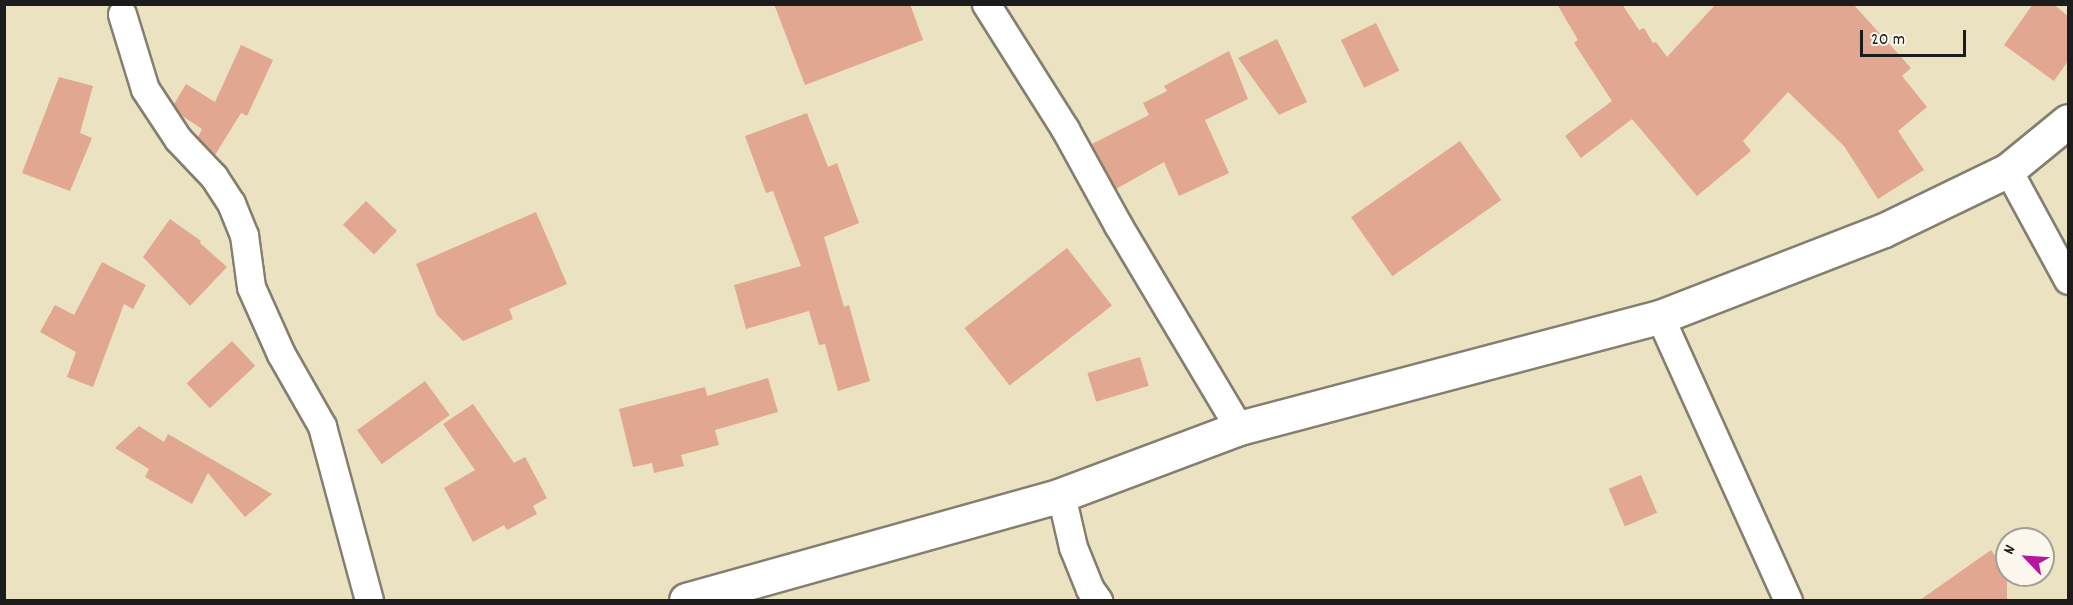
<!DOCTYPE html>
<style>
body{margin:0}
#map{position:relative;width:2073px;height:605px;overflow:hidden;background:#ebe2c2;font-family:Dekko,sans-serif}
div>[style]{position:absolute}
[style*='--x']{left:calc(var(--x)*1px);top:calc(var(--y)*1px);width:calc(var(--w)*1px);rotate:calc(var(--a)*1deg)}
.building>*{inset:0;background:#e1a790;transform-origin:0 0}
.roads{filter:drop-shadow(2px 0 #847f6f) drop-shadow(-2px 0 #847f6f) drop-shadow(0 2px #847f6f) drop-shadow(0 -2px #847f6f)}
.minor>*{height:27px;margin:-13.5px;padding:0 13.5px;transform-origin:13.5px;border-radius:13.5px;background:#fff}
.tertiary>*{height:33px;margin:-16.5px;padding:0 16.5px;transform-origin:16.5px;border-radius:16.5px;background:#fff}
span{translate:-50% -50%;white-space:nowrap;text-align:center;line-height:1.15;-webkit-text-stroke:4.5px #fbf7ec;paint-order:stroke}
.frame{position:absolute;inset:0;border:6px solid #1c1c1c;pointer-events:none}
.north{position:absolute;left:1995px;top:527px;width:60px;height:60px;box-sizing:border-box;background:#fbf7ec;border:2px solid #a29f99;border-radius:50%;rotate:295deg;font-size:16px;font-weight:700;line-height:24px;text-align:center;color:#1c1c1c}
.north::after{content:'';display:block;margin:auto;width:21px;height:27px;background:#b5179e;clip-path:polygon(50% 0,100% 100%,50% 72%,0 100%)}
.scale{position:absolute;left:1860px;top:30px;width:106px;height:27px;box-sizing:border-box;border:3px solid #1c1c1c;border-top:0;padding-left:8px;font-size:18px;line-height:21px;white-space:nowrap;color:#1c1c1c;-webkit-text-stroke:4px #fbf7ec;paint-order:stroke}
</style>
<div id="map">
<div class="building">
<div style="clip-path:polygon(774px 4px,910px 4px,923px 40px,805px 85px)"></div>
<div style="clip-path:polygon(1557px 4px,1622px 4px,1639px 30px,1644px 28px,1653px 43px,1656px 42px,1667px 57px,1716px 4px,1853px 4px,1911px 68px,1902px 76px,1927px 107px,1898px 131px,1924px 170px,1878px 199px,1844px 146px,1788px 92px,1743px 141px,1751px 151px,1697px 196px,1632px 119px,1581px 158px,1565px 136px,1612px 101px,1574px 43px,1578px 40px)"></div>
<div style="clip-path:polygon(2033px 4px,2053px 4px,2068px 16px,2068px 61px,2054px 81px,2004px 45px)"></div>
<div style="left:1376px;top:23px;width:53px;height:39px;rotate:64deg"></div>
<div style="clip-path:polygon(1277px 39px,1307px 102px,1279px 115px,1238px 58px)"></div>
<div style="clip-path:polygon(241px 45px,273px 60px,247px 116px,241px 113px,215px 155px,198px 137px,202px 129px,181px 115px,174px 104px,186px 84px,215px 102px)"></div>
<div style="clip-path:polygon(1229px 51px,1248px 99px,1205px 120px,1229px 173px,1179px 196px,1164px 162px,1116px 189px,1092px 144px,1149px 115px,1143px 103px,1167px 91px,1164px 86px)"></div>
<div style="clip-path:polygon(59px 77px,93px 86px,80px 133px,92px 138px,70px 191px,22px 173px)"></div>
<div style="clip-path:polygon(807px 113px,828px 167px,837px 163px,859px 223px,824px 237px,844px 307px,849px 305px,870px 381px,838px 391px,825px 344px,819px 345px,809px 311px,746px 329px,734px 285px,801px 266px,773px 191px,766px 193px,745px 136px)"></div>
<div style="left:1460px;top:141px;width:72px;height:133px;rotate:55deg"></div>
<div style="left:366px;top:201px;width:43px;height:33px;rotate:44deg"></div>
<div style="clip-path:polygon(536px 212px,567px 284px,509px 309px,513px 319px,463px 341px,437px 315px,416px 264px)"></div>
<div style="clip-path:polygon(170px 219px,201px 241px,200px 243px,227px 267px,190px 306px,143px 257px)"></div>
<div style="left:1067px;top:248px;width:73px;height:130px;rotate:52deg"></div>
<div style="clip-path:polygon(102px 262px,146px 285px,133px 309px,124px 304px,93px 387px,67px 377px,76px 352px,40px 332px,55px 305px,74px 315px)"></div>
<div style="left:232px;top:341px;width:34px;height:62px;rotate:47deg"></div>
<div style="left:1140px;top:357px;width:30px;height:55px;rotate:73deg"></div>
<div style="clip-path:polygon(768px 378px,778px 412px,715px 430px,719px 445px,681px 455px,684px 466px,654px 473px,652px 463px,633px 467px,619px 409px,705px 387px,707px 396px)"></div>
<div style="left:425px;top:381px;width:42px;height:84px;rotate:54deg"></div>
<div style="clip-path:polygon(473px 404px,514px 463px,525px 457px,547px 498px,533px 506px,537px 514px,507px 530px,504px 525px,473px 542px,444px 488px,475px 470px,443px 424px)"></div>
<div style="clip-path:polygon(139px 426px,164px 442px,168px 434px,272px 494px,245px 517px,208px 473px,192px 504px,145px 477px,149px 469px,115px 448px)"></div>
<div style="left:1641px;top:475px;width:41px;height:35px;rotate:67deg"></div>
<div style="clip-path:polygon(1991px 550px,2007px 573px,2007px 600px,1920px 600px)"></div>
</div>
<div class="roads">
<div class="minor">
<div style="--x:986;--y:4;--w:148;--a:57.7"></div>
<div style="--x:1065;--y:129;--w:110;--a:61.1"></div>
<div style="--x:1118;--y:225;--w:236;--a:59.2"></div>
<div style="--x:122;--y:14;--w:78;--a:73"></div>
<div style="--x:145;--y:89;--w:60;--a:56.6"></div>
<div style="--x:178;--y:139;--w:52;--a:46.5"></div>
<div style="--x:214;--y:177;--w:31;--a:57"></div>
<div style="--x:231;--y:203;--w:35;--a:68"></div>
<div style="--x:244;--y:235;--w:52;--a:82.3"></div>
<div style="--x:251;--y:287;--w:73;--a:65.9"></div>
<div style="--x:281;--y:354;--w:83;--a:60.3"></div>
<div style="--x:322;--y:426;--w:180;--a:74.9"></div>
<div style="--x:2008;--y:170;--w:125;--a:61.4"></div>
<div style="--x:1660;--y:317;--w:311;--a:65.7"></div>
<div style="--x:1061;--y:495;--w:53;--a:77"></div>
<div style="--x:1073;--y:547;--w:45;--a:68"></div>
<div style="--x:1090;--y:589;--w:14;--a:54"></div>
</div>
<div class="tertiary">
<div style="--x:686;--y:600;--w:389;--a:-15.6"></div>
<div style="--x:1061;--y:495;--w:190;--a:-20.6"></div>
<div style="--x:1239;--y:428;--w:435;--a:-14.8"></div>
<div style="--x:1660;--y:317;--w:238;--a:-21.2"></div>
<div style="--x:1882;--y:231;--w:140;--a:-25.8"></div>
<div style="--x:2008;--y:170;--w:77;--a:-39.2"></div>
</div>
</div>
<div class="frame"></div>
<div class="north">N</div>
<div class="scale">20 m</div>
</div>
